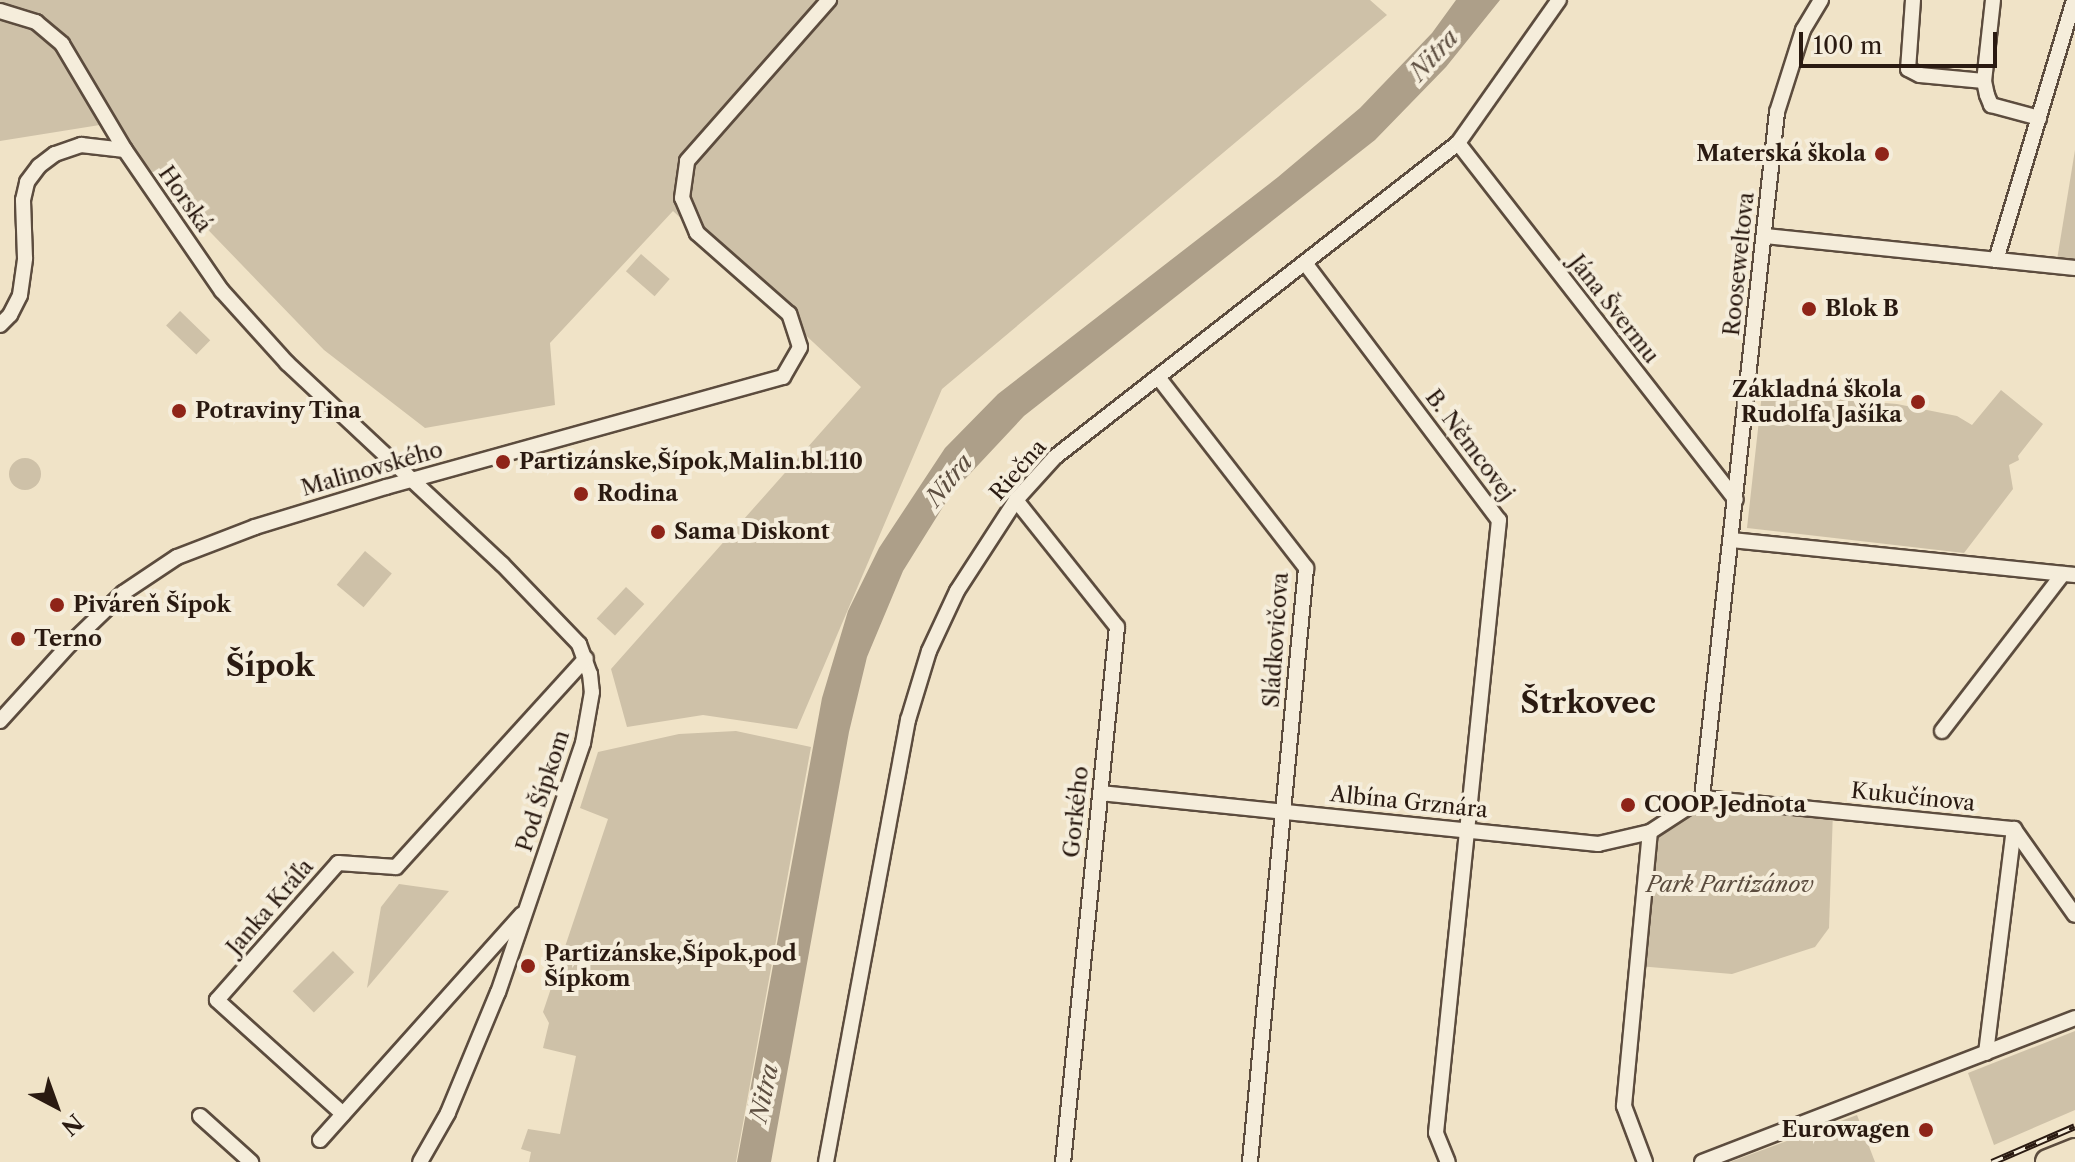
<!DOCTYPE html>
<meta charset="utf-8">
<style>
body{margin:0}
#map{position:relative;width:2075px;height:1162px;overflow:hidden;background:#f0e3c7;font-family:"Libre Caslon Text",serif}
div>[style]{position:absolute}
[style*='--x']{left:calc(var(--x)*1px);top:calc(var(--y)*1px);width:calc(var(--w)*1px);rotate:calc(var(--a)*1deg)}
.green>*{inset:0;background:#cec1a8;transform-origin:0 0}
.round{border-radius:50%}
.water>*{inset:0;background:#ad9f89}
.roads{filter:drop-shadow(2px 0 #5c4c3e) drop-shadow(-2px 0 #5c4c3e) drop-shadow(0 2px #5c4c3e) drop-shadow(0 -2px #5c4c3e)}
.minor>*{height:14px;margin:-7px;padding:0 7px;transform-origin:7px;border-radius:7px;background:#f5eddb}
.primary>*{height:24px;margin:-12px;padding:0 12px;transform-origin:12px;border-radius:12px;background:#f0e3c7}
.rail>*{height:7px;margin-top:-3.5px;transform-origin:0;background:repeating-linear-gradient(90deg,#f5eddb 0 12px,#2a1a11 0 24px);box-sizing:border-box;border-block:2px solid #2a1a11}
.dots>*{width:22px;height:22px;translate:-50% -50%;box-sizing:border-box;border:4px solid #f5eddb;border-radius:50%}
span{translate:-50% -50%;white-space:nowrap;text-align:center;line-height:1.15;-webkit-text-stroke:8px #f5eddb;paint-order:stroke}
.poi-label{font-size:22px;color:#2a1a11;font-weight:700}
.right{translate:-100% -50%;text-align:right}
.left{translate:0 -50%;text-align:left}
.street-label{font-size:22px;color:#2a1a11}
.park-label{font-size:22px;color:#5b4c3e;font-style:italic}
.water-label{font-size:24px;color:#5e4f41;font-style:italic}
.district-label{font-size:30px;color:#2a1a11;font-weight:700}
.north{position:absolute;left:16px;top:1066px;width:80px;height:80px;-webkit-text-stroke:6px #f5eddb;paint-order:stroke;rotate:139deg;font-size:22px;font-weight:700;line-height:32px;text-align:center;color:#2a1a11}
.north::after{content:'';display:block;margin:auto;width:28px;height:36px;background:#2a1a11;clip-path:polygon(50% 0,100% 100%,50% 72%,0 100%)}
.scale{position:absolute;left:1799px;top:32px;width:198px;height:36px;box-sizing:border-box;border:4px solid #2a1a11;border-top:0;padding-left:10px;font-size:24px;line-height:28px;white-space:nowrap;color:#2a1a11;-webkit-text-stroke:6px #f5eddb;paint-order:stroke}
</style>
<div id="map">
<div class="green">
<div style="clip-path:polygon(0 0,1370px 0,1387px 15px,942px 389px,797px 729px,703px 715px,627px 727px,611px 669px,861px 387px,673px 211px,550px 343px,555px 405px,425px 428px,324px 350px,106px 124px,0 141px)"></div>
<div style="clip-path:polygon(2075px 150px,2075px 274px,2055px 272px)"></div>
<div style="left:641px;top:254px;width:38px;height:23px;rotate:41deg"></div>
<div style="left:180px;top:311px;width:42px;height:20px;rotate:44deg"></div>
<div style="clip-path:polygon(2001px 390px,2043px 424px,2018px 456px,2019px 460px,2009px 465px,2013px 489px,1964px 553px,1747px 528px,1762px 393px,1897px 404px,1957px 416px,1972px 425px)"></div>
<div class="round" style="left:9px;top:458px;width:32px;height:32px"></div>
<div style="left:365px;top:551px;width:35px;height:44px;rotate:40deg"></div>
<div style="left:626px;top:587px;width:25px;height:43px;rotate:43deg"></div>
<div style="clip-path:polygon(736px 731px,811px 747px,736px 1162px,529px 1162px,531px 1152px,521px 1149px,528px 1129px,560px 1134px,576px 1056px,543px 1048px,549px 1023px,543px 1012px,608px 819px,580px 808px,598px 752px,679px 734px)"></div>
<div style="clip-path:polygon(1702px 798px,1833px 811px,1829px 928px,1815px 947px,1732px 974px,1638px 966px,1650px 832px)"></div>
<div style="clip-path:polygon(399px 884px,449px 891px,367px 988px,381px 907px)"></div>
<div style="left:333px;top:951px;width:30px;height:57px;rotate:45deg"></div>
<div style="clip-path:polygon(2075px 1031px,2075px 1110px,1994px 1145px,1968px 1073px)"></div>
<div style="clip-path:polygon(1857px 1115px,1875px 1162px,1730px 1162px)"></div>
</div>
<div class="water">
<div style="clip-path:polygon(1456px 0,1500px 0,1446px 67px,1375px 140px,1024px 416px,951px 494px,903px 571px,867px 657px,849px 732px,771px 1162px,737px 1162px,822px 698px,848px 611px,879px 548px,945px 448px,998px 394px,1278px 177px,1360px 108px,1432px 33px)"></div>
</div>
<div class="roads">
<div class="minor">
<div style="--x:1913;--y:0;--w:69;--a:94.1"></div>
<div style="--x:1908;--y:69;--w:13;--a:27"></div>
<div style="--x:1920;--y:75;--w:64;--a:5.4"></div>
<div style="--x:1993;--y:0;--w:81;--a:96.3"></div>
<div style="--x:1984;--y:81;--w:14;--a:78"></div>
<div style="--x:1987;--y:95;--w:11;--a:68"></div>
<div style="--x:1991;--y:105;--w:50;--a:15.2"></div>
<div style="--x:0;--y:11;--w:38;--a:17"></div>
<div style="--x:36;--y:22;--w:34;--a:40"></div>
<div style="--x:62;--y:44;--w:123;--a:59.3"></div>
<div style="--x:1458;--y:143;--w:452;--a:52.1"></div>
<div style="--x:1765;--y:236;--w:312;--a:5.9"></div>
<div style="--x:1996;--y:260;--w:271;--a:-73.3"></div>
<div style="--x:1305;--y:263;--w:322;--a:53"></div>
<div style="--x:1499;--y:520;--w:616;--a:95.87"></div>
<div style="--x:1436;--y:1133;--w:31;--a:68"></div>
<div style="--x:0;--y:325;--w:14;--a:-45"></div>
<div style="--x:10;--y:315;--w:22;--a:-63"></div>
<div style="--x:20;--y:295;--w:37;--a:-82"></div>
<div style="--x:25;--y:258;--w:58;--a:-92"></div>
<div style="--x:23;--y:200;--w:18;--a:-77"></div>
<div style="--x:27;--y:182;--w:20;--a:-53"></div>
<div style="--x:39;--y:166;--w:20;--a:-37"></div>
<div style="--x:55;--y:154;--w:28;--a:-19"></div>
<div style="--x:81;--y:145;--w:44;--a:6.5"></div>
<div style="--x:125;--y:150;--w:171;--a:55.5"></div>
<div style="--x:222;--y:291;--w:97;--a:47.9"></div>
<div style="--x:287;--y:363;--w:294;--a:43.1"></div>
<div style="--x:502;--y:564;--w:111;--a:46.1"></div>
<div style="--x:579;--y:644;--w:32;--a:70"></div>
<div style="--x:590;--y:674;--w:18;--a:84"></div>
<div style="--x:592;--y:692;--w:52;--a:100"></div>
<div style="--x:583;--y:743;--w:263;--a:108.8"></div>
<div style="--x:498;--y:992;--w:131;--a:112.5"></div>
<div style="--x:448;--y:1113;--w:56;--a:119.7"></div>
<div style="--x:1158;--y:377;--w:242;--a:52.2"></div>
<div style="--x:1306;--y:568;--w:597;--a:95.39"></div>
<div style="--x:1016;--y:500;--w:162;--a:51.5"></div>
<div style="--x:1117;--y:627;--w:538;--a:95.76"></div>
<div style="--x:1731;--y:540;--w:346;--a:5.8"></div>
<div style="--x:0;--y:721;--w:103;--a:-47.8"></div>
<div style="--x:69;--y:645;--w:75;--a:-43.9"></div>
<div style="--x:123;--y:593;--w:65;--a:-33.7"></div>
<div style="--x:177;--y:557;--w:84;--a:-21"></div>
<div style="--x:255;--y:527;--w:137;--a:-17"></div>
<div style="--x:386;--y:487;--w:412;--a:-15.5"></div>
<div style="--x:783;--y:377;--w:34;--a:-60"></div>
<div style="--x:800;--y:347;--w:35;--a:-108"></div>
<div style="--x:789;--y:314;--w:123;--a:-138.6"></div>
<div style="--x:697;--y:233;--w:38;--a:-113"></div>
<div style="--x:682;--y:198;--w:37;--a:-82"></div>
<div style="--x:687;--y:161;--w:215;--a:-48.6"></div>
<div style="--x:1942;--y:731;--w:198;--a:-52.4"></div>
<div style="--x:1100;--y:793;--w:501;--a:5.85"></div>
<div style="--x:1598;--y:844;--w:53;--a:-13"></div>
<div style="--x:1650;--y:832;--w:62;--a:-33.2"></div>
<div style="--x:1702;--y:798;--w:690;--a:-83.76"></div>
<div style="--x:1777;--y:112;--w:86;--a:-72.4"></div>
<div style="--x:1803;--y:30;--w:35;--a:-59"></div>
<div style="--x:1702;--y:798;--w:314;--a:5.7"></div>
<div style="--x:2014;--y:829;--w:105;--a:54.7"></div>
<div style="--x:1986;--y:1053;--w:226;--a:-82.9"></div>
<div style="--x:343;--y:1114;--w:170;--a:-137.9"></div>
<div style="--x:217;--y:1000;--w:183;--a:-48.5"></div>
<div style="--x:338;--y:863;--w:58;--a:3.9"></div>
<div style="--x:396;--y:867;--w:282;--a:-47.7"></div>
<div style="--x:200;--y:1116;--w:69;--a:42"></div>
<div style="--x:320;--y:1140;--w:303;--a:-48.2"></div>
<div style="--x:826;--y:1162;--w:450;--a:-79.5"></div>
<div style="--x:908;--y:720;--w:72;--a:-73.1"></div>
<div style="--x:929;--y:651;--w:66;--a:-65"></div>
<div style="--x:957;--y:591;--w:108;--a:-57"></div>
<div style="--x:1016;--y:500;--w:58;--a:-47.8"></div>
<div style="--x:1055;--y:457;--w:511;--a:-37.92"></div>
<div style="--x:1458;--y:143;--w:175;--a:-54.8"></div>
<div style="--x:1645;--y:1162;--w:60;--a:-110.6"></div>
<div style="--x:1624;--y:1106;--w:275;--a:-84.6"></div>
<div style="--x:1702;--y:1162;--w:400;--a:-21.1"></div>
</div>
<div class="primary">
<div style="--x:2048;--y:1162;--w:29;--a:-22"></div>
</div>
</div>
<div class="rail">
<div style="--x:1992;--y:1162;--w:90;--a:-23.4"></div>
</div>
<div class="dots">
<div style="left:1882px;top:154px;background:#8f2418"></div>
<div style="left:1809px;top:309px;background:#8f2418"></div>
<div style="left:1918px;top:402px;background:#8f2418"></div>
<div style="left:179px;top:411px;background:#8f2418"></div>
<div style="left:503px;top:462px;background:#8f2418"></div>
<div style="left:581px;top:494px;background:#8f2418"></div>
<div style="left:658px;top:532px;background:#8f2418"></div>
<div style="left:57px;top:605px;background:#8f2418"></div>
<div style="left:18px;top:639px;background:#8f2418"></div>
<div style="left:1628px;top:805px;background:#8f2418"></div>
<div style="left:528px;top:966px;background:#8f2418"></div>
<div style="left:1926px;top:1130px;background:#8f2418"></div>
</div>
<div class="poi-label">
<span class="right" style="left:1866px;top:154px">Materská škola</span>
<span class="left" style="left:1825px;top:309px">Blok B</span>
<span class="right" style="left:1902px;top:402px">Základná škola<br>Rudolfa Jašíka</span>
<span class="left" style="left:195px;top:411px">Potraviny Tina</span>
<span class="left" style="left:519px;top:462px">Partizánske,Šípok,Malin.bl.110</span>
<span class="left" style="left:597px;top:494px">Rodina</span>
<span class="left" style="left:674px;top:532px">Sama Diskont</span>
<span class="left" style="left:73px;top:605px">Piváreň Šípok</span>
<span class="left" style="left:34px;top:639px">Terno</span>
<span class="left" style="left:1644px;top:805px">COOP Jednota</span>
<span class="left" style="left:544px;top:966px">Partizánske,Šípok,pod<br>Šípkom</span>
<span class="right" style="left:1910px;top:1130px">Eurowagen</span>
</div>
<div class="street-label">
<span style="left:185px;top:199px;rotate:55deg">Horská</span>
<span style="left:1739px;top:264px;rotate:-84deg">Rooseweltova</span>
<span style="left:1614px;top:309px;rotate:52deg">Jána Švermu</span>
<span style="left:1470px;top:445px;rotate:53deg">B. Němcovej</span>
<span style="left:372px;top:469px;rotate:-16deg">Malinovského</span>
<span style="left:1018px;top:470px;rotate:-49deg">Riečna</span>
<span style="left:1276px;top:640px;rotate:-86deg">Sládkovičova</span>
<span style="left:543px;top:791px;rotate:-72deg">Pod Šípkom</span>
<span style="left:1913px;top:797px;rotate:6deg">Kukučínova</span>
<span style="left:1409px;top:802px;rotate:6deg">Albína Grznára</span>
<span style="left:1076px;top:812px;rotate:-84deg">Gorkého</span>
<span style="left:270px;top:907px;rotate:-49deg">Janka Kráľa</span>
</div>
<div class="park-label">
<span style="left:1730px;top:885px">Park Partizánov</span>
</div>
<div class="water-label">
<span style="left:1434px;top:55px;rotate:-48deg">Nitra</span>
<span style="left:949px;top:480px;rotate:-51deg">Nitra</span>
<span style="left:764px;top:1093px;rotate:-78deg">Nitra</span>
</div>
<div class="district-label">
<span style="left:270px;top:666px">Šípok</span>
<span style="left:1588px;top:703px">Štrkovec</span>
</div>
<div class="north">N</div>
<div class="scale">100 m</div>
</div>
